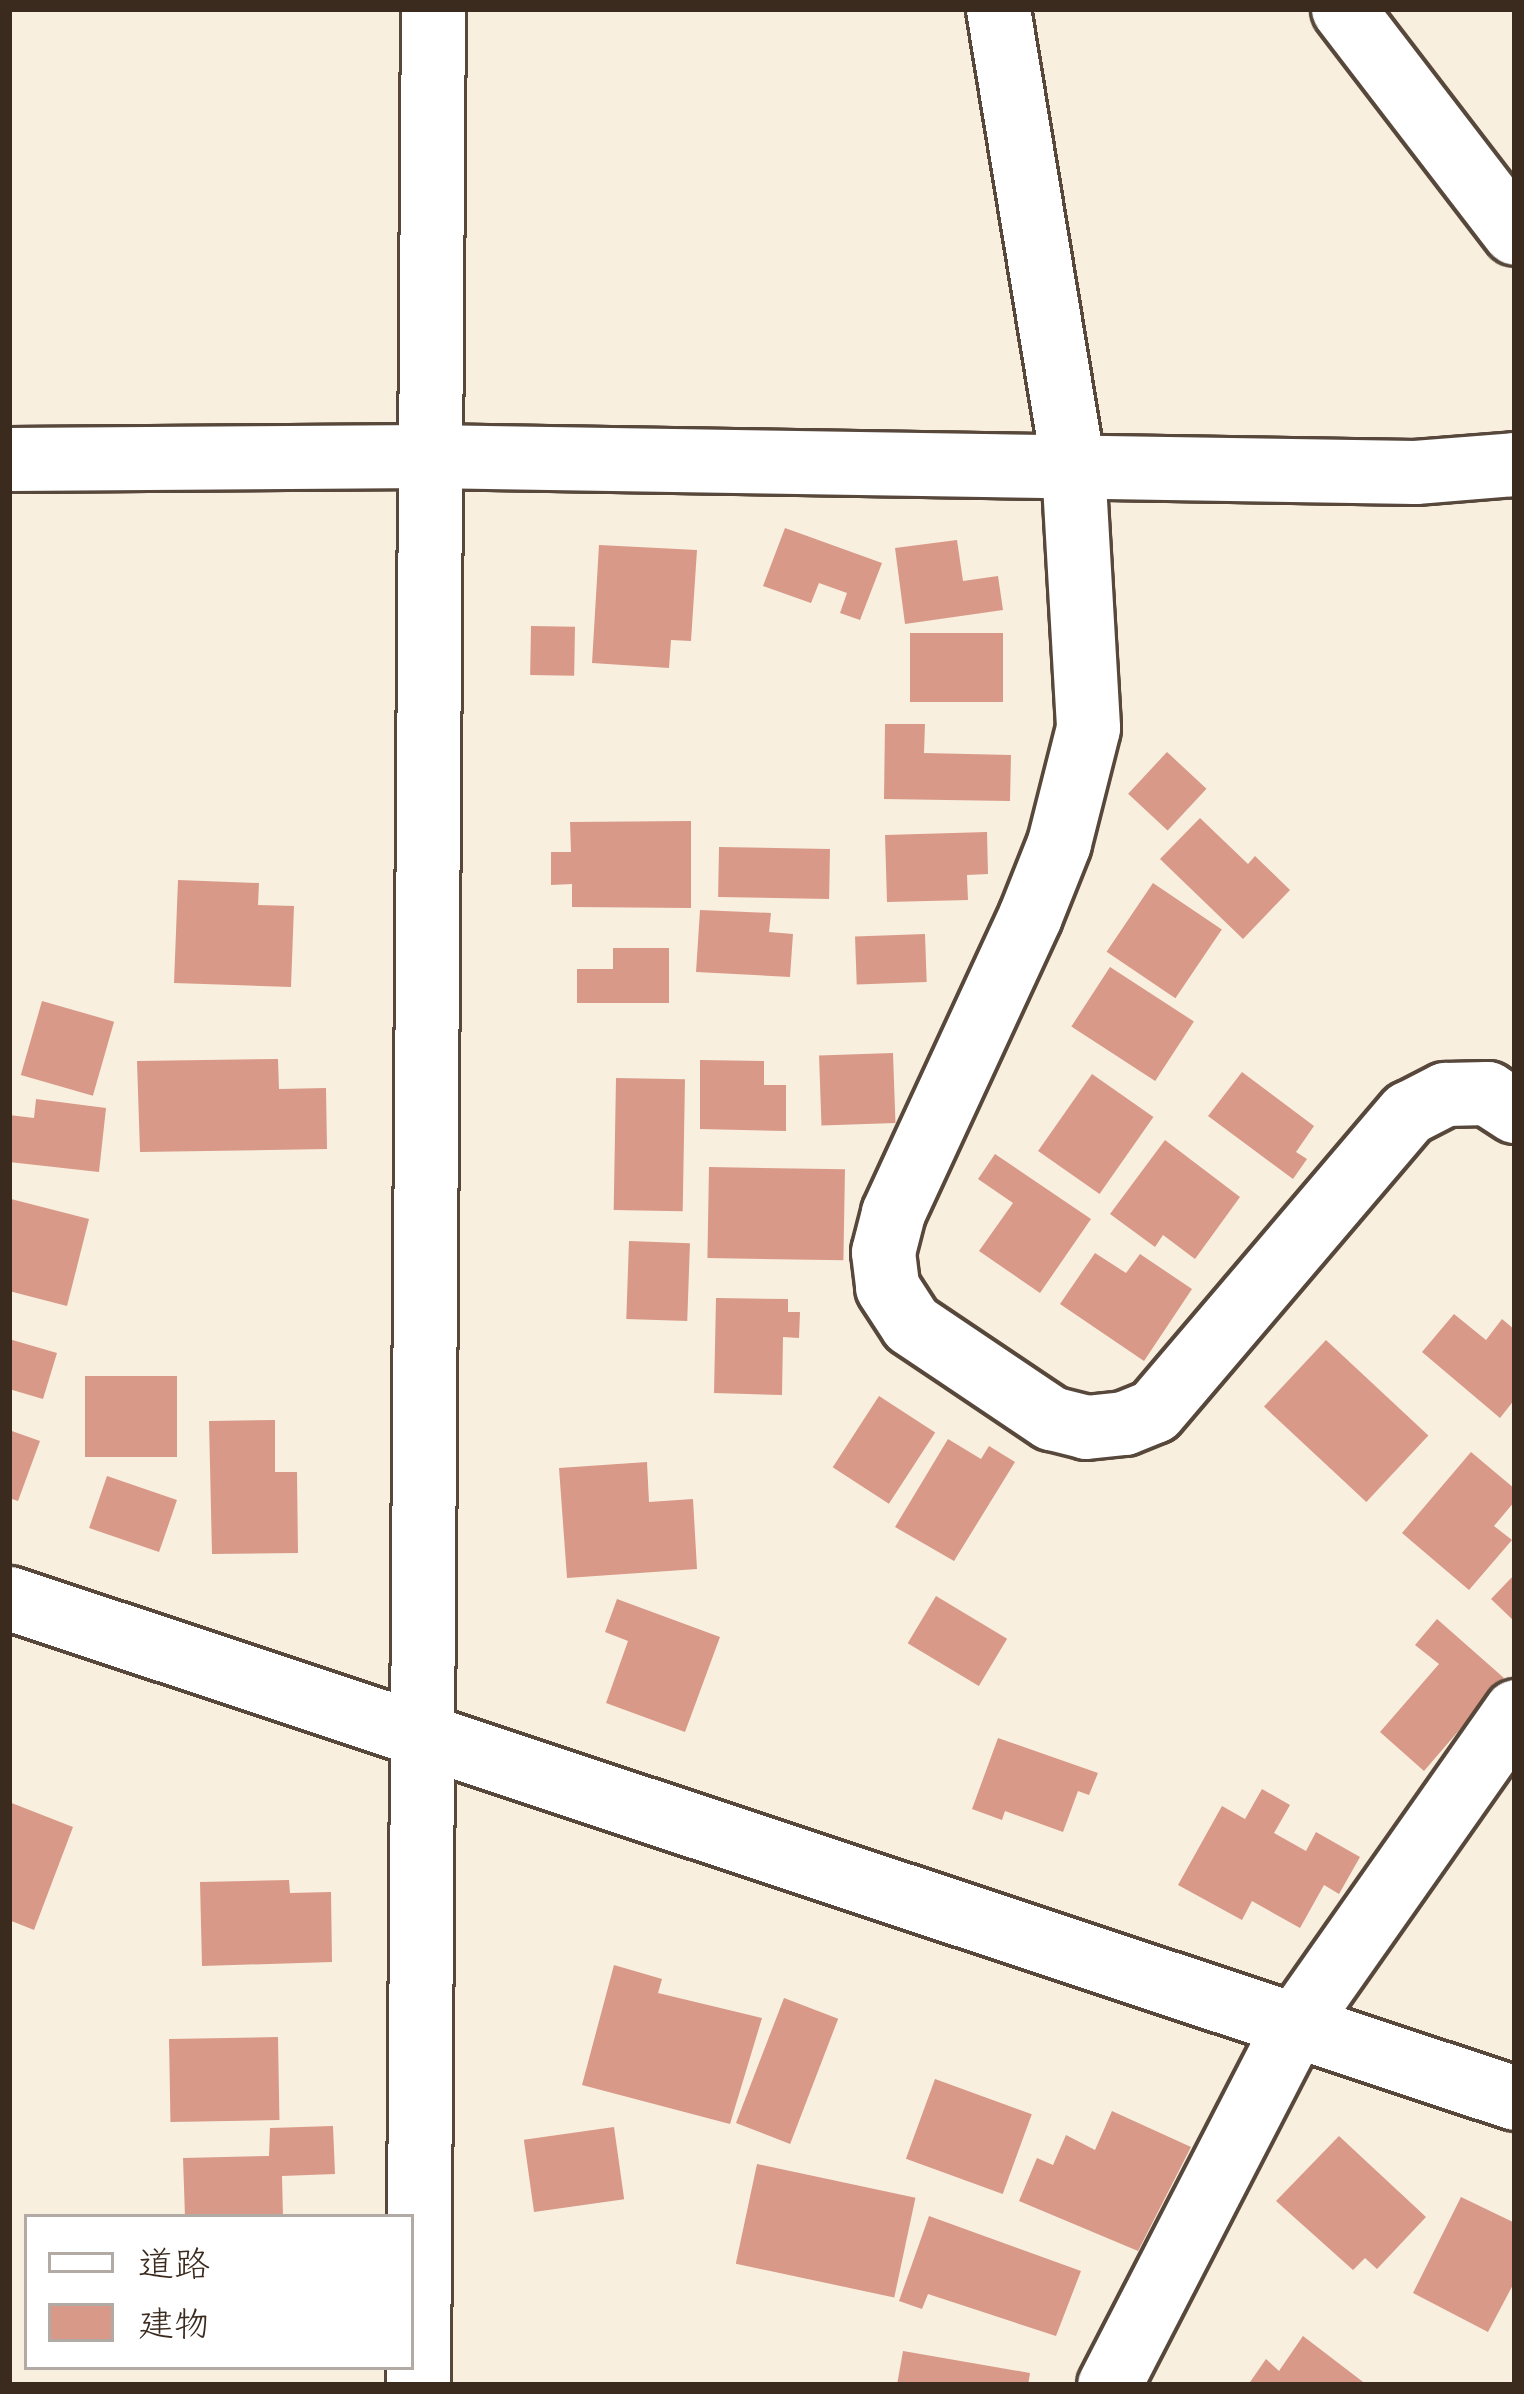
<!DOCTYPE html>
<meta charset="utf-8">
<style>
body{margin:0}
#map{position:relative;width:1524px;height:2394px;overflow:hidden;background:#f8efdf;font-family:"Gochi Hand","Klee One",sans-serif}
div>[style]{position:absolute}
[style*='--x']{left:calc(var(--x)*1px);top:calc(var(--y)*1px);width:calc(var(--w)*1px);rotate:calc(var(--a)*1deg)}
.building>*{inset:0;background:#d99988;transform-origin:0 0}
.roads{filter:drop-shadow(3px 0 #57483b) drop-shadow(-3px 0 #57483b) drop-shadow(0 3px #57483b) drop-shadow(0 -3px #57483b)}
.street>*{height:63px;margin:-31.5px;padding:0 31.5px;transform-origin:31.5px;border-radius:31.5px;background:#fff}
span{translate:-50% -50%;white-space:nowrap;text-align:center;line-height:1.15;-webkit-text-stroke:9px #fff;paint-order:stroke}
.frame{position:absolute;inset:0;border:12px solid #3b2a1e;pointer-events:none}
.legend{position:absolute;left:24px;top:2214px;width:390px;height:156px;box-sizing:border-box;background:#fff;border:3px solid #b1aaa5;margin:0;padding:15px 21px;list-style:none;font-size:36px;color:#3b2a1e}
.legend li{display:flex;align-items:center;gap:24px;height:60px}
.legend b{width:60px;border:3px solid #b1aaa5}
</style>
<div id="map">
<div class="building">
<div style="clip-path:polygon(785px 528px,882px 563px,860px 620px,840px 613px,847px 593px,819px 583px,811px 603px,763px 586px)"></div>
<div style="clip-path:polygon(957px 540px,963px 581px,998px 576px,1003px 610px,905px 624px,895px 548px)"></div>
<div style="clip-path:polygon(599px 545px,697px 550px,691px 641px,671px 640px,669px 668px,592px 663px)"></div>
<div style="left:531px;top:626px;width:44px;height:49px;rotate:1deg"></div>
<div style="left:910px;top:633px;width:93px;height:69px"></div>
<div style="clip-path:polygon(885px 724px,925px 724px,924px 753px,1011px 755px,1010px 801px,884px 799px)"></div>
<div style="left:1167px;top:752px;width:54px;height:57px;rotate:43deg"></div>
<div style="clip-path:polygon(1200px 818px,1248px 864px,1255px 856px,1290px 890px,1243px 939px,1160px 859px)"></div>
<div style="clip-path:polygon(691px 821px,691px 908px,572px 907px,572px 884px,551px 885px,551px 852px,571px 852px,570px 822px)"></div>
<div style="clip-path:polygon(987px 832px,988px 874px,967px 875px,968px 900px,887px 902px,885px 835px)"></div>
<div style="left:719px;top:847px;width:111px;height:50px;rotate:1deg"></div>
<div style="clip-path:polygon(178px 880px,259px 883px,258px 905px,294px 906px,291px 987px,174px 983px)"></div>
<div style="left:1153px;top:883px;width:83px;height:83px;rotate:34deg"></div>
<div style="clip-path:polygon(700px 910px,771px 913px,769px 932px,793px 934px,790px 977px,696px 972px)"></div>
<div style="left:925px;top:934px;width:48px;height:70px;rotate:88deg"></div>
<div style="clip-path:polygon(613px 948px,669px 948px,669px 1003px,577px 1003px,577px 969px,613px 969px)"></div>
<div style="left:1110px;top:967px;width:100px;height:71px;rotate:33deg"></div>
<div style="left:42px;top:1001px;width:75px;height:77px;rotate:16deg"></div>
<div style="left:893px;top:1053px;width:70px;height:74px;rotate:88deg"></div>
<div style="clip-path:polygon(278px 1059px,279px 1089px,326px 1088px,327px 1149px,140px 1152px,137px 1061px)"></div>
<div style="clip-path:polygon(700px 1060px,764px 1061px,764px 1085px,786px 1085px,786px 1131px,700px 1129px)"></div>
<div style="clip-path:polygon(1242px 1072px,1314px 1126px,1296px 1152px,1307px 1159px,1293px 1179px,1208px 1116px)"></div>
<div style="left:1092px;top:1074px;width:75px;height:94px;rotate:35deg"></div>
<div style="left:616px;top:1078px;width:69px;height:132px;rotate:1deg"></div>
<div style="clip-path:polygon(36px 1099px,106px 1108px,99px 1172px,9px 1162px,9px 1115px,34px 1118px)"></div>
<div style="clip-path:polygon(1165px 1140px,1240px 1197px,1195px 1259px,1163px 1235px,1155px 1247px,1110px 1214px)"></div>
<div style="clip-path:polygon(995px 1154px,1091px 1219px,1040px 1293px,979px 1251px,1013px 1203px,978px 1179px)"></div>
<div style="left:709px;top:1167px;width:136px;height:91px;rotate:1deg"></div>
<div style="clip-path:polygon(11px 1199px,89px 1219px,67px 1306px,9px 1291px)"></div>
<div style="left:629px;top:1241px;width:61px;height:78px;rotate:2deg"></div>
<div style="clip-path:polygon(1095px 1253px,1126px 1273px,1140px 1254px,1192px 1289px,1144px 1361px,1060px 1304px)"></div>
<div style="clip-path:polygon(716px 1298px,788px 1299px,788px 1312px,800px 1312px,799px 1338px,783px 1337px,782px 1395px,714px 1393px)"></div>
<div style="clip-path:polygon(1454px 1314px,1486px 1340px,1502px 1319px,1515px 1330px,1515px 1399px,1500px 1418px,1422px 1352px)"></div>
<div style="clip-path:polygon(9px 1339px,57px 1353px,43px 1399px,9px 1389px)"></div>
<div style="left:1326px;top:1340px;width:140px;height:91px;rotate:43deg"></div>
<div style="left:177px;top:1376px;width:81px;height:92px;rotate:90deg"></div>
<div style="left:879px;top:1396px;width:67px;height:85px;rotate:33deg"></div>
<div style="clip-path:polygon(275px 1420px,275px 1472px,297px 1472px,298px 1553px,212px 1554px,209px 1421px)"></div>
<div style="clip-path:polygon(9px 1430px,40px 1441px,18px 1501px,9px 1498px)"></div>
<div style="clip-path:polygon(948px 1439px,981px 1459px,989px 1446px,1015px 1462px,954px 1561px,895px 1527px)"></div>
<div style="clip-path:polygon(1471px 1452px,1515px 1489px,1515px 1501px,1494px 1526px,1512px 1540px,1469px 1590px,1402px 1533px)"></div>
<div style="clip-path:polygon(647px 1462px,649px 1502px,693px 1499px,697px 1569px,567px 1578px,559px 1468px)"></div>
<div style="left:107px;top:1476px;width:74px;height:55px;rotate:19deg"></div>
<div style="clip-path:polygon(1515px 1574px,1515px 1622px,1491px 1599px)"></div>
<div style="left:936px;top:1596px;width:83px;height:55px;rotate:31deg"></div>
<div style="clip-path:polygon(617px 1599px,720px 1637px,685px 1732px,606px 1703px,628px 1641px,605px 1632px)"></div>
<div style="clip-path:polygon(1437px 1619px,1504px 1678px,1424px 1771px,1380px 1732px,1439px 1664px,1415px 1645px)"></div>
<div style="clip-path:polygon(998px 1738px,1098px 1773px,1089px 1795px,1078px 1791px,1063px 1832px,1005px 1811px,1002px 1820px,972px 1809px)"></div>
<div style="clip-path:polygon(1262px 1789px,1290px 1805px,1274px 1833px,1306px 1851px,1316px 1832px,1360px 1857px,1339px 1894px,1324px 1885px,1300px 1928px,1252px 1901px,1242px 1920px,1178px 1885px,1222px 1806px,1245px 1819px)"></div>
<div style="clip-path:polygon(9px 1802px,73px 1827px,34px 1930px,9px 1920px)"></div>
<div style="clip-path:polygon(289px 1880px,290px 1893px,331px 1892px,332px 1962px,202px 1966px,200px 1882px)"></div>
<div style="clip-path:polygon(614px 1965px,662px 1979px,658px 1993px,762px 2018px,730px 2124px,582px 2085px)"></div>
<div style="left:784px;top:1998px;width:58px;height:134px;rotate:21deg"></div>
<div style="left:278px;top:2037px;width:83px;height:109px;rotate:89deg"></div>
<div style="left:935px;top:2079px;width:103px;height:85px;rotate:20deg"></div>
<div style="clip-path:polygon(1112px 2111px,1191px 2147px,1138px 2251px,1019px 2201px,1037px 2158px,1053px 2165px,1066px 2135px,1095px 2150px)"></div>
<div style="clip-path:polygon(333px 2126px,335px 2174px,282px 2176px,283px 2217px,185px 2217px,183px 2158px,269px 2156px,270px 2128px)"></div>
<div style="left:614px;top:2127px;width:73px;height:91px;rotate:82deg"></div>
<div style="clip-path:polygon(1339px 2136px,1426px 2217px,1377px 2269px,1365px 2258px,1353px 2270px,1276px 2201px)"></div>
<div style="left:757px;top:2164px;width:162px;height:102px;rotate:12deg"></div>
<div style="clip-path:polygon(1461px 2197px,1515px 2223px,1515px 2281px,1488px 2332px,1413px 2293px)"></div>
<div style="clip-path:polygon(929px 2216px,1081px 2271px,1056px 2336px,928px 2294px,922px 2309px,899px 2301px)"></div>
<div style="clip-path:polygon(1303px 2336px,1367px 2385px,1248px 2385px,1266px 2359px,1279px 2371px)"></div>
<div style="clip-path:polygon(903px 2351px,1030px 2373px,1028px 2385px,897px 2385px)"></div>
</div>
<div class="roads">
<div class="street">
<div style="--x:998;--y:9;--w:463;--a:80.7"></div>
<div style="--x:1073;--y:466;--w:262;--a:86.7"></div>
<div style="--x:1088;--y:728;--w:119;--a:104.2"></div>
<div style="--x:1059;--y:843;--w:79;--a:111.7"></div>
<div style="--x:1030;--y:916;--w:327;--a:114.8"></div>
<div style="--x:893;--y:1213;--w:40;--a:104.4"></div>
<div style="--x:883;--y:1252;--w:35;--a:83"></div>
<div style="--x:887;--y:1287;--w:44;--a:57"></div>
<div style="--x:911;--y:1324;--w:169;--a:33.9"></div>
<div style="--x:1051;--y:1418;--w:36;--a:14"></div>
<div style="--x:1086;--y:1427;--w:38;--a:-6"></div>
<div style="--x:1124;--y:1423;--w:32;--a:-22"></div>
<div style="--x:1154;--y:1411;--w:392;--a:-49.6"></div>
<div style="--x:1408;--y:1113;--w:42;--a:-27.2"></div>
<div style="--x:1445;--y:1094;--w:42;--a:-1.4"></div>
<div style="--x:1487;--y:1093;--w:33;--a:33"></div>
<div style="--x:1343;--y:9;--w:282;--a:52.5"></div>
<div style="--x:9;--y:459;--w:418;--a:-0.4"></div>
<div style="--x:427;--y:456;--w:988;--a:0.93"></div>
<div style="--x:1415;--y:472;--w:100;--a:-4.6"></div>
<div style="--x:9;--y:1598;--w:1587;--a:18.37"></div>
<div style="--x:418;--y:2385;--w:2376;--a:-89.64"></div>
<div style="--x:1109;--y:2385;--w:404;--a:-62.7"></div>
<div style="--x:1294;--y:2026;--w:385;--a:-54.9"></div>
</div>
</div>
<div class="frame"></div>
<ul class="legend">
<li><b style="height:15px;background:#fff"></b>道路</li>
<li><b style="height:33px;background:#d99988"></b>建物</li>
</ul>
</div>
